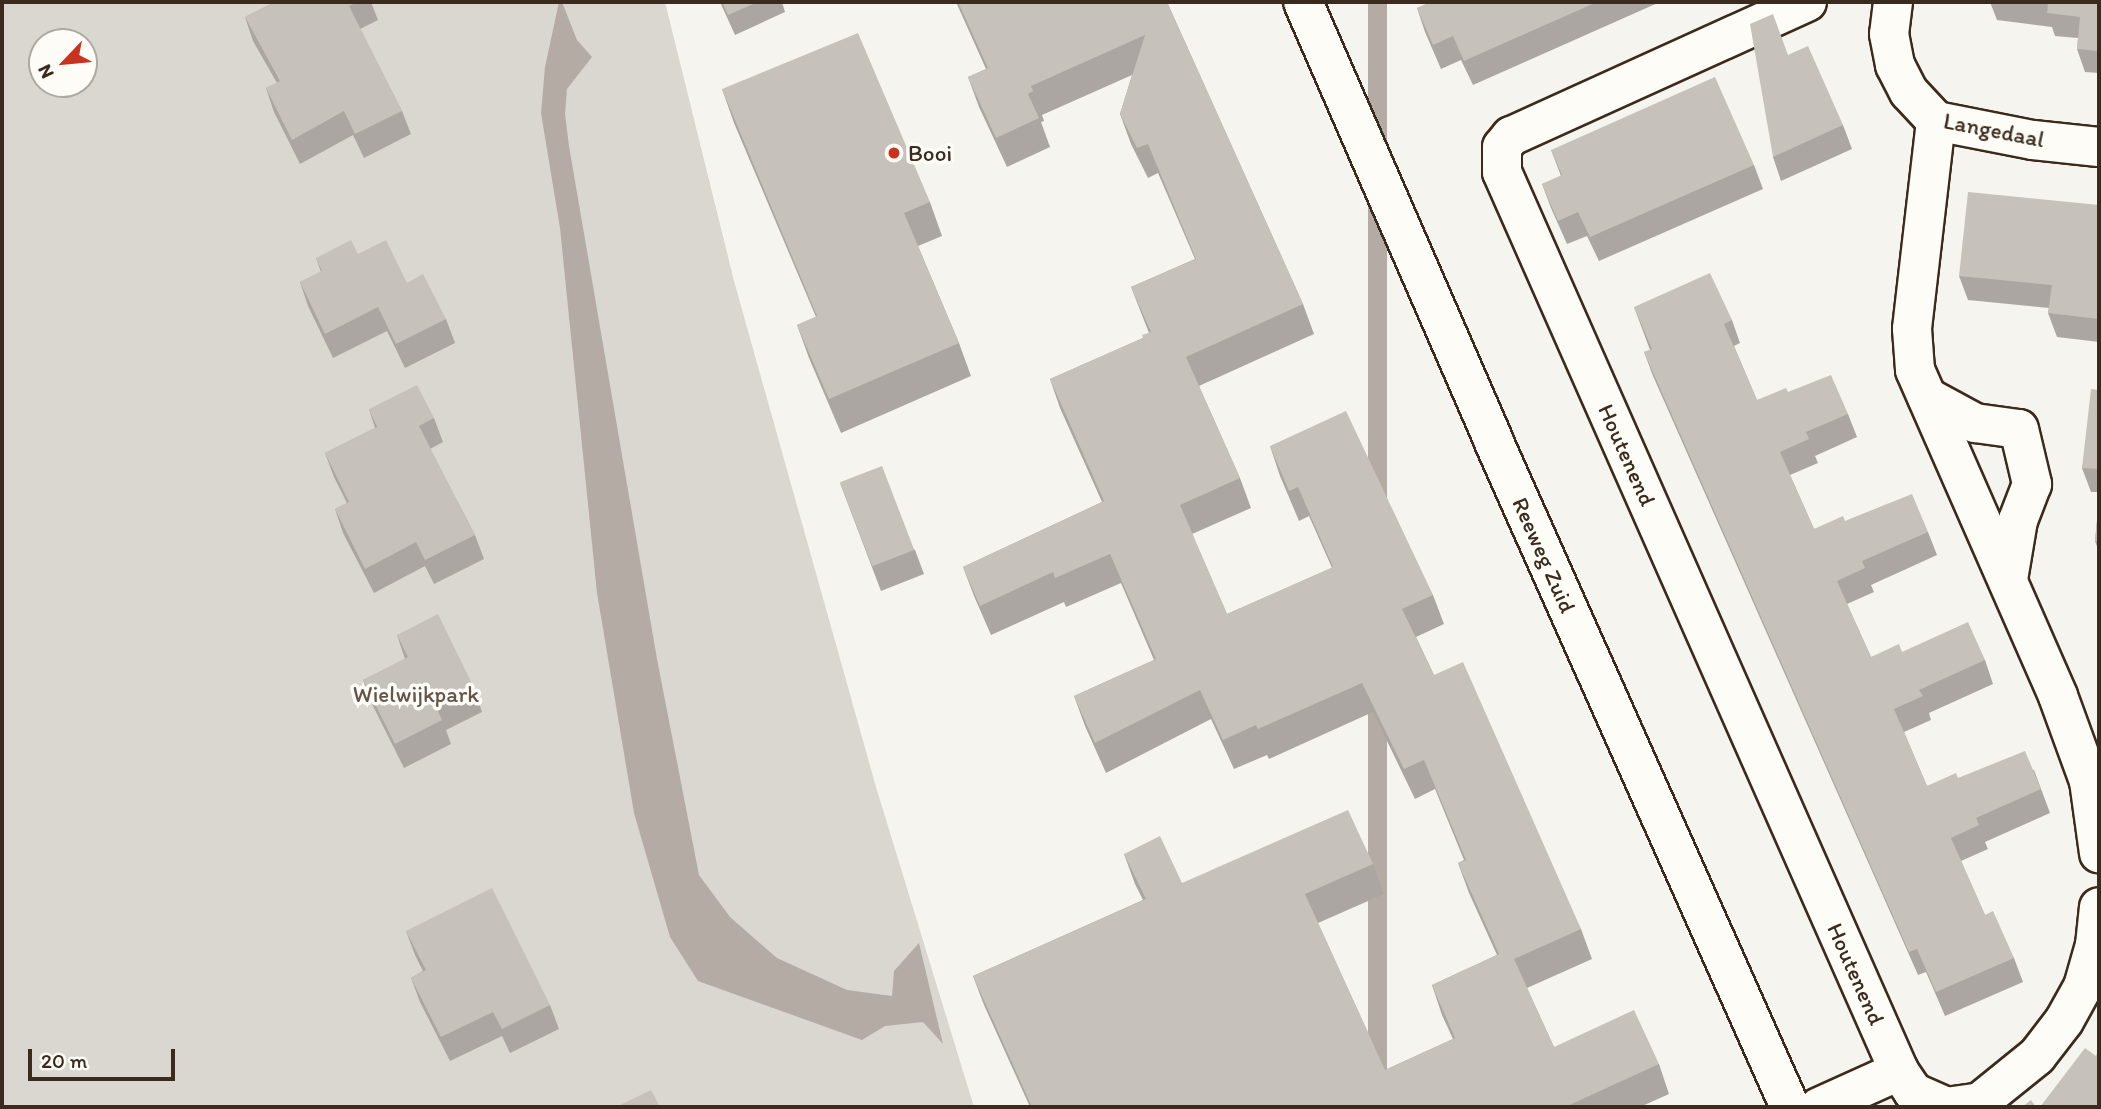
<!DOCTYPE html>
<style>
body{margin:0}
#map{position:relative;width:2101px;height:1109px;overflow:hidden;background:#f5f4ee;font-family:Itim,sans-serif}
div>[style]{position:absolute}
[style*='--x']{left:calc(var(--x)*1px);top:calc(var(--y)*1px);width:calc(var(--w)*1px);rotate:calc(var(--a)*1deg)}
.green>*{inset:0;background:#dad6d0}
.water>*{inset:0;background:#b4aca4;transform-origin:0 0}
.roads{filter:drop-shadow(2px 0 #3b2a1e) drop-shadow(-2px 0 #3b2a1e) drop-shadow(0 2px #3b2a1e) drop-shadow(0 -2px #3b2a1e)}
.minor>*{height:38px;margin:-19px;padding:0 19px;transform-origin:19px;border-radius:19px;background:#fdfcf7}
.wall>*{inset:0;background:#aba6a1}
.building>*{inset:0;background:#c7c1bb;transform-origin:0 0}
.dots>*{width:19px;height:19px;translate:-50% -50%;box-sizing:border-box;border:4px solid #fdfcf7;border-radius:50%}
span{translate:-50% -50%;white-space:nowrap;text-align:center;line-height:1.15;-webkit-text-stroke:7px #fdfcf7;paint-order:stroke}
.street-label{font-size:23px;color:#3b2a1e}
.poi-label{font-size:23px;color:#3b2a1e}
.left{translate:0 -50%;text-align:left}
.park-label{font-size:23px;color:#63554a}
.frame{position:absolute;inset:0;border:4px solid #3b2a1e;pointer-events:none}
.north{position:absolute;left:28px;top:28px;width:70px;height:70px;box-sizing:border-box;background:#fdfcf7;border:2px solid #afa8a0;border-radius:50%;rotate:244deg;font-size:19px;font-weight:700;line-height:28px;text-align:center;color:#3b2a1e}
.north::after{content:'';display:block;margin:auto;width:24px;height:32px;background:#c8321e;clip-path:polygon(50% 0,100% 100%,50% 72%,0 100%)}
.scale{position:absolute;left:28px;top:1049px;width:147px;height:32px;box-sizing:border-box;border:4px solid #3b2a1e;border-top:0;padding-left:9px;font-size:21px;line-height:24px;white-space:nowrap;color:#3b2a1e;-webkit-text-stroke:5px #fdfcf7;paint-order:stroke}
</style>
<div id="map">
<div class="green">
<div style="clip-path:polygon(evenodd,2px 2px,665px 2px,734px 281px,876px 787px,974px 1107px,2px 1107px,2px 2px,42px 42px,84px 42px,84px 84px,42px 84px,42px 42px)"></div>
</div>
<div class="water">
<div style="clip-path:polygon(559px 2px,562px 2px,577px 40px,592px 57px,567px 89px,565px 114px,569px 146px,657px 659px,699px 875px,730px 917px,777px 958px,847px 990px,892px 996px,894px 971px,919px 943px,943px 1044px,923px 1022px,885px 1026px,862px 1040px,698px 981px,670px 937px,634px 813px,597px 593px,560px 228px,541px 113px,545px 67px)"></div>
<div style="left:1368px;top:2px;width:19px;height:1209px"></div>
</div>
<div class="roads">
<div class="minor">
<div style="--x:1303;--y:2;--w:477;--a:66.5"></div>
<div style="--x:1493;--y:440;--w:730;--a:66"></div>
<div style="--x:1807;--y:2;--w:325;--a:155.6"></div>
<div style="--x:1511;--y:136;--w:14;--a:129"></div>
<div style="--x:1502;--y:147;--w:25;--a:90"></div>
<div style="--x:1502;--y:172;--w:983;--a:66.17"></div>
<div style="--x:1899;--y:1071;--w:25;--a:56"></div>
<div style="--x:1913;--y:1092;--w:36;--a:24"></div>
<div style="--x:1946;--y:1107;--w:34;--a:-8"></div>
<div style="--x:1980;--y:1102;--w:73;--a:-38.9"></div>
<div style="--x:2037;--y:1056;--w:44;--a:-52.4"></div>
<div style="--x:2064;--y:1021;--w:39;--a:-61"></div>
<div style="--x:2083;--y:987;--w:44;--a:-74.1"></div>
<div style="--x:2095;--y:945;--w:38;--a:-84"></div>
<div style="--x:1893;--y:2;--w:32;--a:97"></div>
<div style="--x:1889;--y:34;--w:32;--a:79"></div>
<div style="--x:1895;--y:65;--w:30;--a:63"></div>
<div style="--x:1909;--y:92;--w:40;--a:47"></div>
<div style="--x:1936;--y:121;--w:99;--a:11.1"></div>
<div style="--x:2033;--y:140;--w:66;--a:6.1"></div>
<div style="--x:1936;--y:121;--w:209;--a:96.6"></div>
<div style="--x:1912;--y:329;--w:41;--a:85.8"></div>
<div style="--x:1915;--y:370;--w:356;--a:66.3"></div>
<div style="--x:2058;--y:696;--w:90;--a:70"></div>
<div style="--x:2089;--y:781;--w:73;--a:82.1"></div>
<div style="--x:1927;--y:397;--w:55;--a:28.4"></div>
<div style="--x:1975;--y:423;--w:44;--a:7.8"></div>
<div style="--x:2019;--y:429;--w:57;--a:76.7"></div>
<div style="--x:2032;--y:484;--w:39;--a:111"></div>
<div style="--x:2018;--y:520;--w:61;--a:99.5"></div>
<div style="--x:1819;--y:1107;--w:88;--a:-24.2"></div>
</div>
</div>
<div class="wall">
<div style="clip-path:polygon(275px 2px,371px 2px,378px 20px,360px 29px,402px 111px,411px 134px,364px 158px,353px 135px,300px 164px,274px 112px,266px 88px,277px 83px,253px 41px,245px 17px)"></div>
<div style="clip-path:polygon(720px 2px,782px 2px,785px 12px,735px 35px)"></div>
<div style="clip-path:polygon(956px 2px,1167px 2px,1303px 304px,1314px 334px,1199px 386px,1240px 478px,1251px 508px,1192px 534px,1227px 614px,1332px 568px,1309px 516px,1299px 521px,1280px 476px,1270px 446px,1433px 595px,1444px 624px,1416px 637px,1434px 675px,1581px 929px,1592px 959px,1527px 988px,1554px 1047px,1659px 1064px,1669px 1094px,1640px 1107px,1030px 1107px,984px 1005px,973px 976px,1143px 900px,1135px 884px,1124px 854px,1182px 883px,1373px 864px,1384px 894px,1318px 923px,1385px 1070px,1453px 1039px,1442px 1015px,1432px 985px,1497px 955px,1469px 893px,1458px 863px,1464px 860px,1435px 789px,1415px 799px,1373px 712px,1269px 759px,1267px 755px,1234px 769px,1211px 719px,1106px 773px,1085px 726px,1074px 696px,1154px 660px,1121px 583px,1066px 607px,1064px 602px,991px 635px,974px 596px,963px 567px,1102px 502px,1060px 408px,1050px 379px,1143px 338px,1149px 333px,1131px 287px,1195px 259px,1158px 173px,1148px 178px,1131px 144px,1120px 114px,1132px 75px,1042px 115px,1044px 121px,1041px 122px,1050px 147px,1007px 167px,979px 107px,968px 77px,986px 69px)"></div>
<div style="clip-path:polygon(1431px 2px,1660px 2px,1473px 85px,1461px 60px,1441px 69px,1425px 32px,1417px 8px)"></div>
<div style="clip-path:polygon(1990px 2px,2099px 2px,2099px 73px,2085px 72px,2077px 49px,2078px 38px,2055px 36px,2052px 27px,1997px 20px)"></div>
<div style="clip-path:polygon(1788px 55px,1843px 125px,1852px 149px,1781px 181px,1773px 157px)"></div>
<div style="clip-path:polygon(722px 89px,930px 202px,942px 236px,918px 246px,959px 343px,971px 376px,841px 433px,809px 358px,797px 325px,816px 317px,734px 123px)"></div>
<div style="clip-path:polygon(1551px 150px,1754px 165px,1763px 189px,1599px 261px,1587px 236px,1567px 244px,1551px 208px,1542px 184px,1561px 176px)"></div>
<div style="clip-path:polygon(2099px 205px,2099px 342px,2057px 337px,2048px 313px,2049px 308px,1968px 300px,1959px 276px)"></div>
<div style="clip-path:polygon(358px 254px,407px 283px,446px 319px,455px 343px,405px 368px,387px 331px,333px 358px,308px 306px,300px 282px,321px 272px,316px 258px)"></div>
<div style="clip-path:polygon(1634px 307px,1732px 320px,1740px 343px,1734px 346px,1757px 400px,1788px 392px,1848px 414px,1857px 437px,1815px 456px,1818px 463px,1790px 475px,1814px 529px,1845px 521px,1928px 532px,1937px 555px,1871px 585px,1874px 592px,1847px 604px,1871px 657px,1902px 652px,1985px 660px,1993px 684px,1929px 713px,1931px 720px,1904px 732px,1927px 786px,1958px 778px,2034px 770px,2050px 813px,1985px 842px,1988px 849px,1961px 861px,1985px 915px,2014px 958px,2023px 982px,1945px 1016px,1926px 972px,1918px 975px,1653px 376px,1644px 352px,1650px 350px)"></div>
<div style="clip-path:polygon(2099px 390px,2099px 492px,2091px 492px,2082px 468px)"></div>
<div style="clip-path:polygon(369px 409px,434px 418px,443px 442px,430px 449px,475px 535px,484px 559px,434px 584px,425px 566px,374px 593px,343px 533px,335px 509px,347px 503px,334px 477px,325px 453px,375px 428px)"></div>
<div style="clip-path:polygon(840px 483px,915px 550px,924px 574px,881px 591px)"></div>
<div style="clip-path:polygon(2099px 500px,2099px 552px,2095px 541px)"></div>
<div style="clip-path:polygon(397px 635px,474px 688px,482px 712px,446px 730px,451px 744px,404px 768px,372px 704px,363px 680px,405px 659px)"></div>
<div style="clip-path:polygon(406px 931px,550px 1005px,559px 1029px,510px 1053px,502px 1036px,450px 1061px,420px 1002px,411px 978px,423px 971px,415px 955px)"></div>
</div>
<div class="building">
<div style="clip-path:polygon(275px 2px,358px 2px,349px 6px,402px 111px,355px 134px,344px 111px,292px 140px,266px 88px,280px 81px,245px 17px)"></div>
<div style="clip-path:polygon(722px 2px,758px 2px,728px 15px)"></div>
<div style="clip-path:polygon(958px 2px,1167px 2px,1303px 304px,1186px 357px,1240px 478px,1180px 505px,1227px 614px,1333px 567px,1298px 487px,1289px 491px,1270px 446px,1346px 411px,1433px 595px,1402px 609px,1434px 675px,1463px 662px,1581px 929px,1514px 959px,1554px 1047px,1634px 1010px,1659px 1064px,1565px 1107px,1032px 1107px,973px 976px,1146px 899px,1124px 854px,1160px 836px,1182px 883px,1348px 810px,1373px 864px,1305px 894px,1385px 1070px,1455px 1038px,1432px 985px,1499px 954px,1458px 863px,1466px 860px,1424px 760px,1404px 769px,1362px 683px,1258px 729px,1256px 725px,1223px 740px,1200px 690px,1095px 743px,1074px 696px,1156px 659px,1110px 554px,1055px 578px,1053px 572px,980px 606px,963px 567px,1104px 501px,1050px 379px,1143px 338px,1142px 335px,1151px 332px,1131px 287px,1196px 259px,1148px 144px,1137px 148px,1120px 114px,1145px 35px,1031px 86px,1033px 91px,1028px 94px,1039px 118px,996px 138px,968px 77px,988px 68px)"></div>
<div style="clip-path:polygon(1431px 2px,1597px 2px,1464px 61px,1453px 36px,1433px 45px,1417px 8px)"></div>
<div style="clip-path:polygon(2028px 2px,2099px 2px,2099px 51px,2077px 49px,2080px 17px,2047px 13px,2048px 4px)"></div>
<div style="clip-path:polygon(1773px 14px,1788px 55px,1808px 46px,1843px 125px,1773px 157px,1750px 24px)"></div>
<div style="clip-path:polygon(858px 33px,930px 202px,904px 213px,959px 343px,829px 399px,797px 325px,817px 316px,722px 89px)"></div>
<div style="clip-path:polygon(1715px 77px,1754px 165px,1590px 237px,1578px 212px,1558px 221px,1542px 184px,1562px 175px,1551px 150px)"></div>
<div style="clip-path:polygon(1968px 192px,2099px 205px,2099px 319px,2048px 313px,2052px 285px,1959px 276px)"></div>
<div style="clip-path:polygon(351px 240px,358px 254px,386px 240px,407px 283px,423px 274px,446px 319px,396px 344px,378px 307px,325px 334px,300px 282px,322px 271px,316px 258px)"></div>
<div style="clip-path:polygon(1710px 273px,1732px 320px,1724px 324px,1757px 400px,1786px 388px,1788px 392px,1831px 375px,1848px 414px,1806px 432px,1809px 439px,1780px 452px,1814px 529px,1843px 516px,1845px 521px,1912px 494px,1928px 532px,1862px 561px,1865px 568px,1837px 581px,1871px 657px,1899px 644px,1902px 652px,1968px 622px,1985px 660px,1919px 690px,1923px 696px,1894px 709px,1927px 786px,1956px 773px,1958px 778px,2025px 751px,2041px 789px,1976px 818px,1979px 825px,1951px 838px,1985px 915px,1993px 911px,2014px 958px,1936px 992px,1917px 949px,1909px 952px,1644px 352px,1652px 349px,1634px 307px)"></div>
<div style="clip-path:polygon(417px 385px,434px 418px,419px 426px,475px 535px,425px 560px,416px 542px,365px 569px,335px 509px,349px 502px,325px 453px,377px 427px,369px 409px)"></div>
<div style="clip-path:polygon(2091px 389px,2099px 390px,2099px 469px,2082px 468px)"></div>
<div style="left:882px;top:466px;width:90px;height:45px;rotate:69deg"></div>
<div style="clip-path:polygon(2099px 501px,2099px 546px,2099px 541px,2095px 541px)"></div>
<div style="clip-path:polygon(438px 614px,474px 688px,436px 707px,442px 720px,395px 744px,363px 680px,408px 657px,397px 635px)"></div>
<div style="clip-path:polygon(492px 888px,550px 1005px,502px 1029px,493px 1012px,441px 1037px,411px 978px,426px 970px,406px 931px)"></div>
<div style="clip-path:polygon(2099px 1047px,2099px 1107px,2040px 1107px,2085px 1048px,2096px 1056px)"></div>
<div style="clip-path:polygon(651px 1090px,660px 1107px,616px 1107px)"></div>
<div style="clip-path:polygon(2031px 1100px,2036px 1107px,2022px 1107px)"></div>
</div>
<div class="dots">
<div style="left:894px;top:153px;background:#c8321e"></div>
</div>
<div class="street-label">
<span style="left:1994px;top:130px;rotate:11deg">Langedaal</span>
<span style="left:1627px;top:455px;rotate:66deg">Houtenend</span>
<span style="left:1544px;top:555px;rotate:66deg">Reeweg Zuid</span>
<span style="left:1856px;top:974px;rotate:66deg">Houtenend</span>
</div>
<div class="poi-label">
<span class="left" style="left:908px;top:153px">Booi</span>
</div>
<div class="park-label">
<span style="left:416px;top:694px">Wielwijkpark</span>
</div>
<div class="frame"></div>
<div class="north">N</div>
<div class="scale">20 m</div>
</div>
